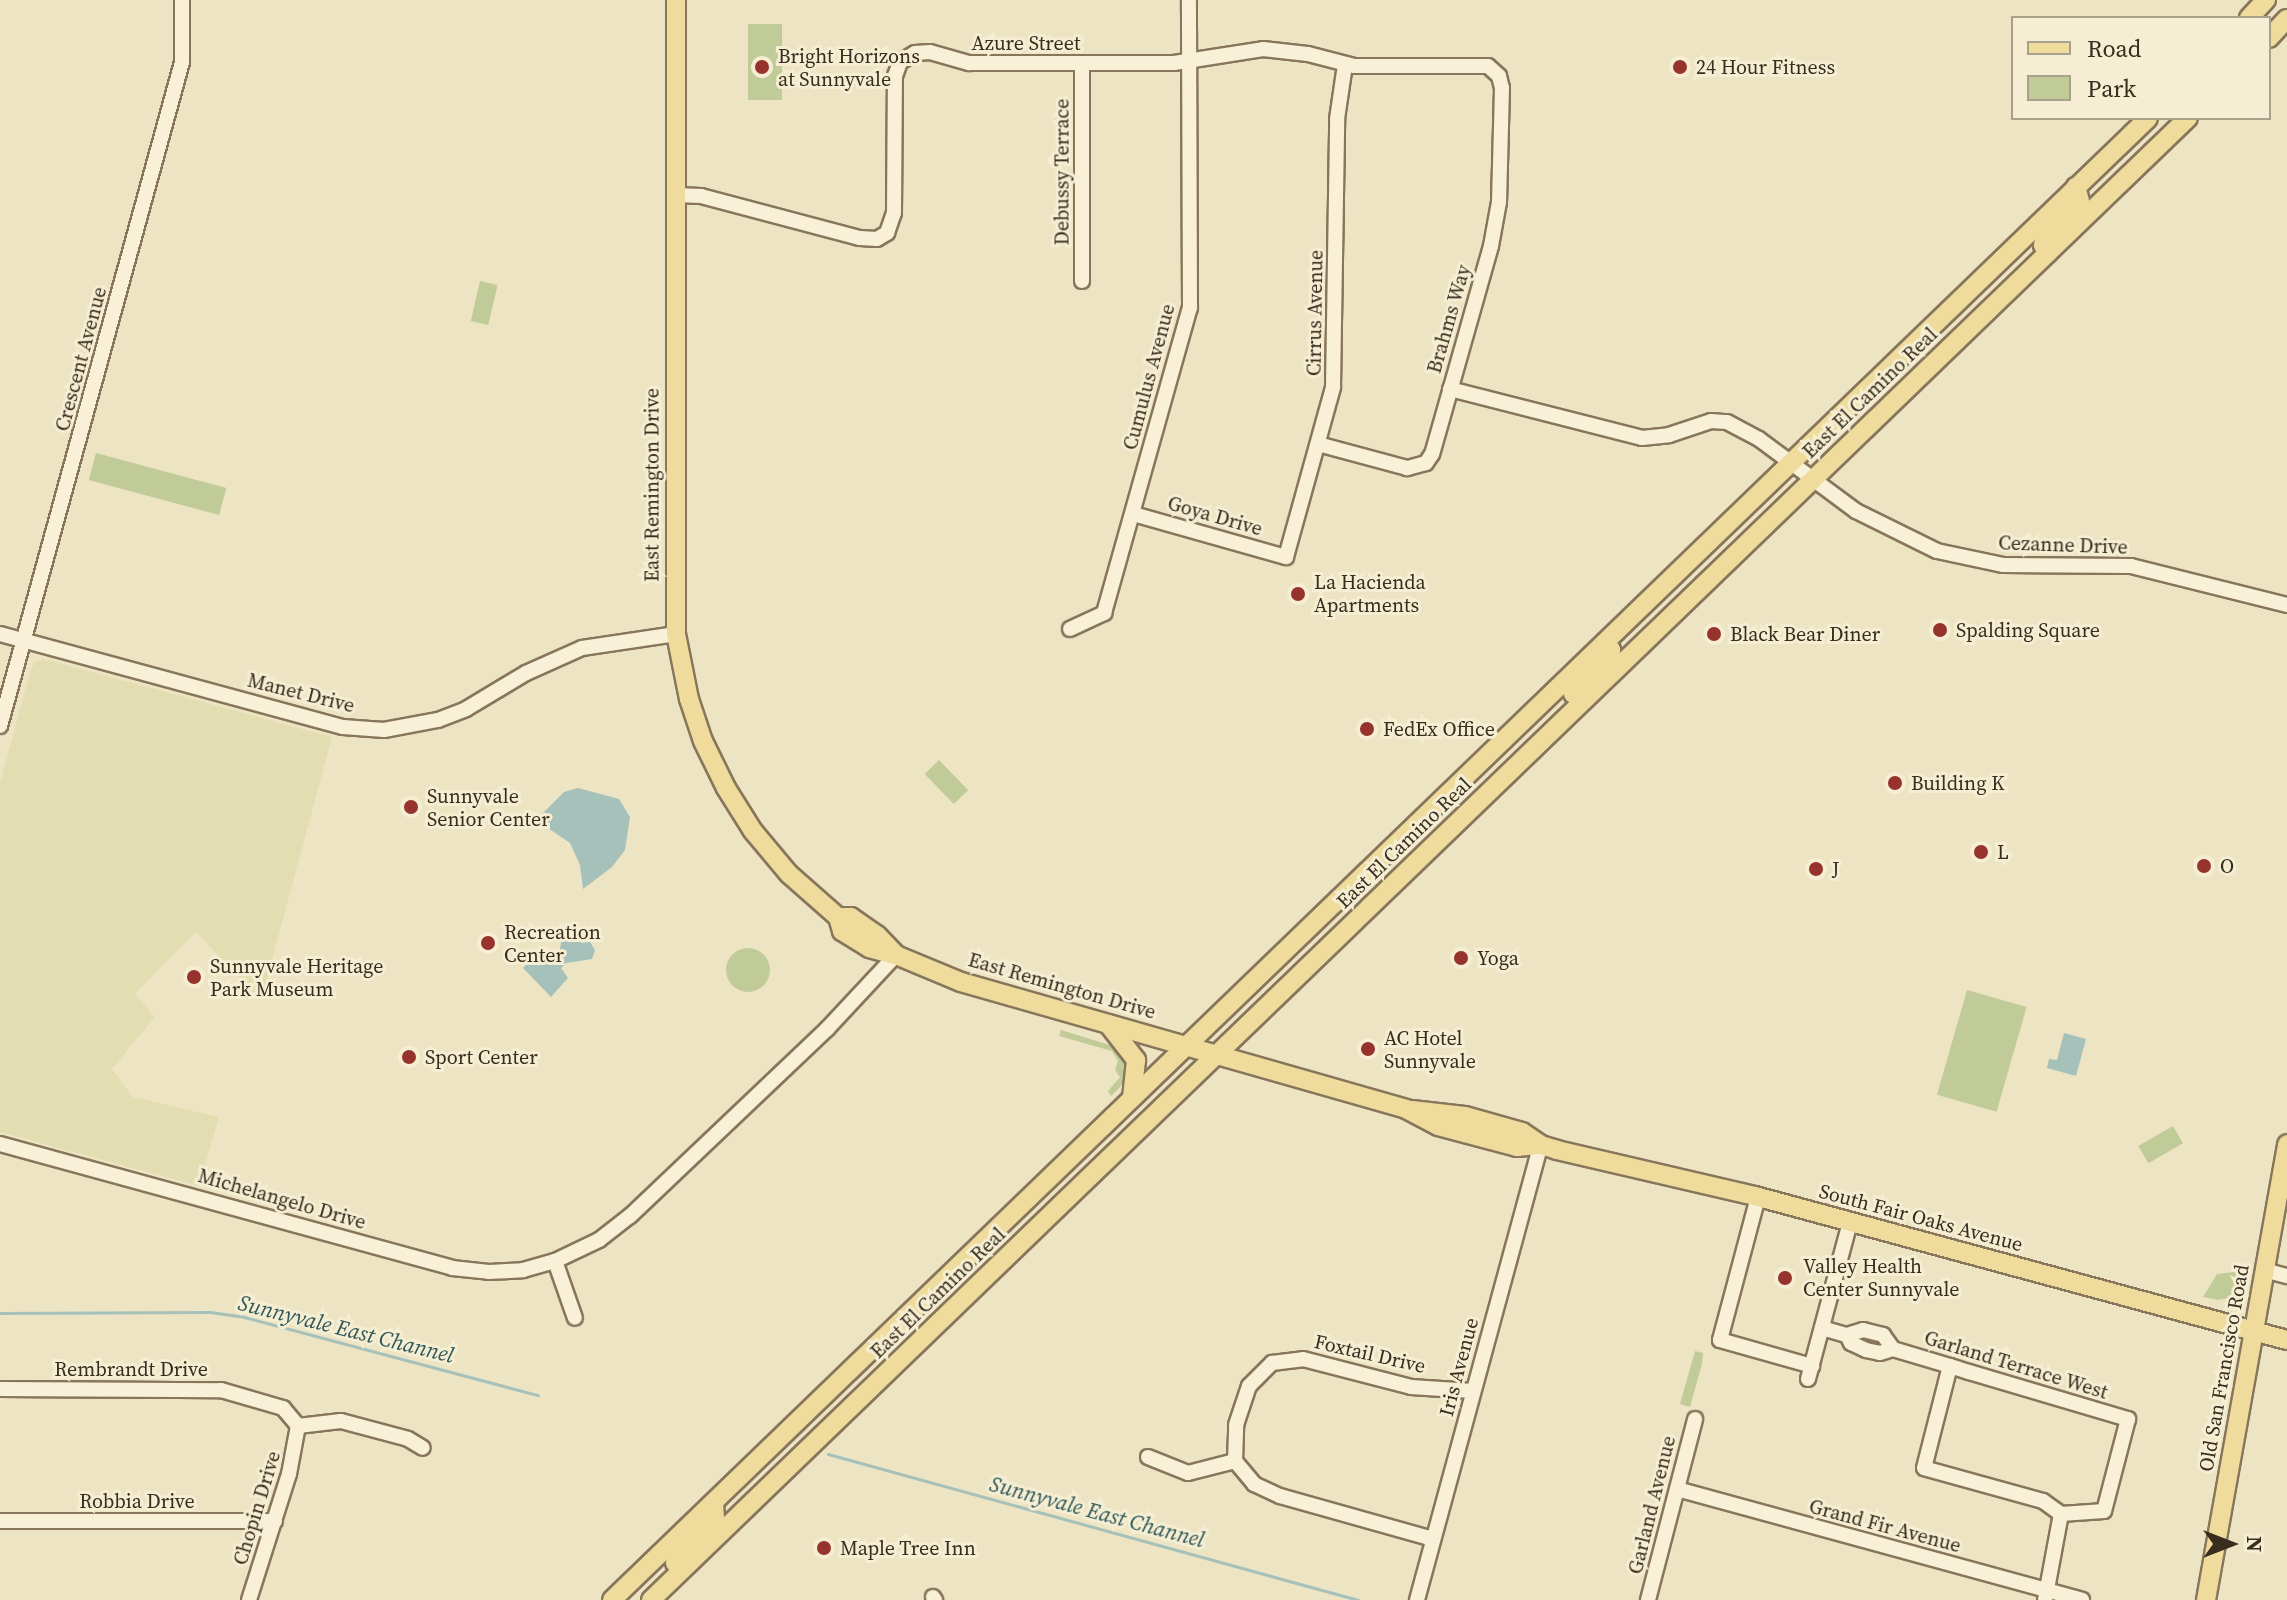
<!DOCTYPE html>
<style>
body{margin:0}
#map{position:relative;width:2287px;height:1600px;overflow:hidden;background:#ede4c4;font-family:"Source Serif 4",serif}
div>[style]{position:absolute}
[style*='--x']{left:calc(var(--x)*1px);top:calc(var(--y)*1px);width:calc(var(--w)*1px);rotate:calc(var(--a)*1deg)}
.farmland>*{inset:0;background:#e3deb1}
.green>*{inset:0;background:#c1cb98;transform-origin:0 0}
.round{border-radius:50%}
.water>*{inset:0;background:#a6c0ba}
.stream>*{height:3px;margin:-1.5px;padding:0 1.5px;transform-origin:1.5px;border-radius:1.5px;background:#a6c0ba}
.roads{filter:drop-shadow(2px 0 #87765b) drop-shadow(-2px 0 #87765b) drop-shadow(0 2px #87765b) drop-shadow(0 -2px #87765b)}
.minor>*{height:14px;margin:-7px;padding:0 7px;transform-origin:7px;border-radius:7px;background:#f8f1d7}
.major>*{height:18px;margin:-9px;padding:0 9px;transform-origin:9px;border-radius:9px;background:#efdc9d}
.dots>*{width:22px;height:22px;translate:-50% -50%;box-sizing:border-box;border:4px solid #f5eed3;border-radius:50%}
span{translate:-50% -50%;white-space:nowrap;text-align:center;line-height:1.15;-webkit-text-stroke:6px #f5eed3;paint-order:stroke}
.street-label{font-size:20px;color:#382d1e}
.poi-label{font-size:20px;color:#382d1e}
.left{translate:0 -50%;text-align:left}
.water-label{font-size:22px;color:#2e5757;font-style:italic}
.legend{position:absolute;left:2011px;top:16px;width:260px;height:104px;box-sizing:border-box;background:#f5eed3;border:2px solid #a9a18b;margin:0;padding:10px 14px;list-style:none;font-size:24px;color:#382d1e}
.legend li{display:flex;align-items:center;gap:16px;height:40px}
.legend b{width:40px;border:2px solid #a9a18b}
.north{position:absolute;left:2191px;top:1504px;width:80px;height:80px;-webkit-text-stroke:6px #f5eed3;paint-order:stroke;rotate:90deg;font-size:22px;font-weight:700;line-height:32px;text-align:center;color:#382d1e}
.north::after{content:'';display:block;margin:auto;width:28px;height:36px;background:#382d1e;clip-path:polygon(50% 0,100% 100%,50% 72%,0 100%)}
</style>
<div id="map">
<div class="farmland">
<div style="clip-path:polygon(44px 659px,332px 737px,261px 1001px,196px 932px,135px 994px,155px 1017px,112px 1069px,133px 1097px,219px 1117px,199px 1186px,0 1132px,0 783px,31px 669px,35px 662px)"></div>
</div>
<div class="green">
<div style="left:748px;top:24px;width:34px;height:76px"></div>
<div style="left:480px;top:281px;width:18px;height:41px;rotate:13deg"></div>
<div style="left:96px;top:453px;width:135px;height:28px;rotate:15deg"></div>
<div style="left:939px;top:760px;width:42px;height:20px;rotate:46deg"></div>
<div class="round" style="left:726px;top:948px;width:44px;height:44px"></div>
<div style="left:1967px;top:990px;width:62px;height:109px;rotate:16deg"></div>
<div style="clip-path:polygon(1061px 1030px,1116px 1047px,1128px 1062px,1125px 1082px,1111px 1096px,1108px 1091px,1120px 1077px,1115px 1070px,1118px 1061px,1112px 1051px,1059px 1036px)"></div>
<div style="left:2173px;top:1126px;width:20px;height:40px;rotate:60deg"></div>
<div style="clip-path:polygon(2243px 1271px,2239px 1288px,2228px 1298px,2218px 1300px,2203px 1297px,2217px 1274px)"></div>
<div style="clip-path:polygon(1695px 1351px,1703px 1353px,1702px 1364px,1690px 1407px,1680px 1404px)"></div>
</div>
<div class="water">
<div style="clip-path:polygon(578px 788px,619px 799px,630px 817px,625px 850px,612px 867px,583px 889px,580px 865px,570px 843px,536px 820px,564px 792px)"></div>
<div style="clip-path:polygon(575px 925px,581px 933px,581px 943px,590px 942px,595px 950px,592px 959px,566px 963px,561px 968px,568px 978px,551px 997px,523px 968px,542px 948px,554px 959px,559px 954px,564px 927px)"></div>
<div style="clip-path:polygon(2064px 1033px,2086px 1039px,2076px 1076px,2047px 1068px,2049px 1059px,2057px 1060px)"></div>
</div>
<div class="stream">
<div style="--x:0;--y:1313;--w:210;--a:-0.3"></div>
<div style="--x:210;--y:1312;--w:34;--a:8"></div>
<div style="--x:244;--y:1317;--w:304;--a:14.9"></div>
<div style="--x:828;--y:1454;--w:550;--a:15.4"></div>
</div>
<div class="roads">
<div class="minor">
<div style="--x:1082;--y:63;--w:218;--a:90"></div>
<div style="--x:675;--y:195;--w:26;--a:2"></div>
<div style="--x:701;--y:196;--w:164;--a:14.8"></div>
<div style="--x:860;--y:238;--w:17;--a:3"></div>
<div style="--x:877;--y:239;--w:12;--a:-31"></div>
<div style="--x:887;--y:233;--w:21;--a:-71"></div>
<div style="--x:894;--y:213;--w:137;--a:-89.6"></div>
<div style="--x:895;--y:76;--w:15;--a:-70"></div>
<div style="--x:900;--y:62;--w:17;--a:-31"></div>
<div style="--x:915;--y:53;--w:15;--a:-4"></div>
<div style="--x:930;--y:52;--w:41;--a:15.8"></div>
<div style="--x:969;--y:63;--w:205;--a:0"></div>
<div style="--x:1174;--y:63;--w:90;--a:-8.9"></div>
<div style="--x:1263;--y:49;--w:45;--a:6.3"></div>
<div style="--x:1308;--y:54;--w:48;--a:14.6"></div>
<div style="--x:1354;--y:66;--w:134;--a:0"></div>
<div style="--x:1488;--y:66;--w:15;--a:42"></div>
<div style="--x:1499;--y:76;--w:12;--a:76"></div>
<div style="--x:1502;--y:88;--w:114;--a:91.5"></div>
<div style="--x:1499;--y:202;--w:45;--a:100.3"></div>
<div style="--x:1491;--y:246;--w:216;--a:105.8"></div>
<div style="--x:1432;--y:454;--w:11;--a:124"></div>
<div style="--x:1426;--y:463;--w:20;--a:165"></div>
<div style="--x:1407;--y:468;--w:92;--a:-164.9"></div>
<div style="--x:1450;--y:389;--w:198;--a:14.3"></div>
<div style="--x:1642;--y:438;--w:27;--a:-6"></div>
<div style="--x:1669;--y:435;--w:44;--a:-18.4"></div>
<div style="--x:1711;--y:421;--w:16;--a:4"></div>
<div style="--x:1727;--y:422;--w:36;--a:28"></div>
<div style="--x:1759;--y:439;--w:121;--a:36.6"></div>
<div style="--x:1856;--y:511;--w:90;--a:26.3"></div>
<div style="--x:1937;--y:551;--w:67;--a:12"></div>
<div style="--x:2003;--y:565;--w:128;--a:0.4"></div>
<div style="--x:2131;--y:566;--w:161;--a:14"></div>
<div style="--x:1133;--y:514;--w:159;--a:15.7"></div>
<div style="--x:1286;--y:557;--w:176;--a:-74.5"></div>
<div style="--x:1333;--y:387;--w:268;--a:-89.1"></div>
<div style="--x:1337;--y:119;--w:55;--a:-81.6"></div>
<div style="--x:1070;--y:629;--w:38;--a:-25"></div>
<div style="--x:1104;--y:613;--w:317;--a:-74.3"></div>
<div style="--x:1190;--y:308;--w:308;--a:-90.2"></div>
<div style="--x:0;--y:634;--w:355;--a:15.2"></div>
<div style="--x:343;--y:727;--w:41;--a:4.2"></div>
<div style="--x:384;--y:730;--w:55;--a:-10.5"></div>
<div style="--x:438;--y:720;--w:30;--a:-21"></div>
<div style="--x:466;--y:709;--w:70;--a:-31"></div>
<div style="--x:526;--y:673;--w:61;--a:-24.1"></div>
<div style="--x:582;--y:648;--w:95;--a:-8.5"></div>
<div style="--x:0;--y:726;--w:688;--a:-74.67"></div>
<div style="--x:182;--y:62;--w:62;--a:-90"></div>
<div style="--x:0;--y:1144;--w:469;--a:15.3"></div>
<div style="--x:452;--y:1268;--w:37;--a:6"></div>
<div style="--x:489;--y:1272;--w:34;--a:-3"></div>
<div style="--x:523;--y:1270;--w:33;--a:-16"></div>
<div style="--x:555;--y:1261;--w:49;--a:-25.5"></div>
<div style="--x:599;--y:1240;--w:39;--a:-38"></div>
<div style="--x:630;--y:1216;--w:272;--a:-43.5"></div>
<div style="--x:827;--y:1029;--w:101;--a:-47"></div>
<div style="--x:1758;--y:1197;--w:148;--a:104.9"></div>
<div style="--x:1720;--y:1340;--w:96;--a:15.8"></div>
<div style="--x:555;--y:1261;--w:60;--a:70.7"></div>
<div style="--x:2264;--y:1270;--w:24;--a:15"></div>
<div style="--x:1822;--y:1328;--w:26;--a:16"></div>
<div style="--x:1847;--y:1335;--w:9;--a:63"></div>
<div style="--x:1851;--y:1343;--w:17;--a:25"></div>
<div style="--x:1866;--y:1350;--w:14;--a:12"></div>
<div style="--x:1880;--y:1353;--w:14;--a:-17"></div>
<div style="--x:1893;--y:1349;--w:59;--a:16.6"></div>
<div style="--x:1950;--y:1366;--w:20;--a:18"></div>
<div style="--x:1969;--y:1372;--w:166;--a:16.5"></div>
<div style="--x:2128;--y:1419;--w:95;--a:104.6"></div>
<div style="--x:2104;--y:1511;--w:43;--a:176"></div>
<div style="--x:2061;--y:1514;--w:22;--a:-144"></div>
<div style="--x:2043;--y:1501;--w:123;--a:-164.5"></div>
<div style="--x:1924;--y:1468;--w:105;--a:-75.7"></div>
<div style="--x:1847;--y:1335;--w:17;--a:-17"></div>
<div style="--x:1863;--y:1330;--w:21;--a:14"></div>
<div style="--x:1883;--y:1335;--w:17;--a:54"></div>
<div style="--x:1808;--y:1379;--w:163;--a:-75"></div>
<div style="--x:0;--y:1389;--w:221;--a:0.3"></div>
<div style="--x:221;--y:1390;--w:65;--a:16.2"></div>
<div style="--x:283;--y:1408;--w:23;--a:50"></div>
<div style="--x:298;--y:1426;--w:43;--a:-6.6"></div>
<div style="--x:341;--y:1421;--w:69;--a:15"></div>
<div style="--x:408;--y:1439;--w:17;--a:31"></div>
<div style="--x:1148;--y:1457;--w:43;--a:21.8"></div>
<div style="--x:1188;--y:1473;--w:49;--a:-14.3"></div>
<div style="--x:1235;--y:1461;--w:36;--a:-88"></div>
<div style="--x:1236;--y:1425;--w:41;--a:-71.6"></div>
<div style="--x:1249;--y:1386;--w:33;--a:-45"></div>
<div style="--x:1272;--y:1363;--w:31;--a:-7"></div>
<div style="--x:1303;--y:1359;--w:112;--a:14.5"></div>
<div style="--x:1411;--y:1387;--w:62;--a:3.7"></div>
<div style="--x:1235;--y:1461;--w:30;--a:50"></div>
<div style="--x:1254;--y:1484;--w:29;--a:25"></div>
<div style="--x:1280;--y:1496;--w:159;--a:15.7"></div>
<div style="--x:1677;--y:1489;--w:420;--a:15.3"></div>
<div style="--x:0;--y:1521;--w:275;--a:0"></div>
<div style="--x:933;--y:1597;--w:4;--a:56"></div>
<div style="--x:249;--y:1600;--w:132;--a:-72.4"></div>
<div style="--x:289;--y:1474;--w:49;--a:-79.4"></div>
<div style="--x:1417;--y:1600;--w:472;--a:-74.8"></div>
<div style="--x:1648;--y:1600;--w:187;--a:-75.4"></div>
<div style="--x:2045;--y:1600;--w:87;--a:-79.5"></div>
</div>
<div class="major">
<div style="--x:676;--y:0;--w:634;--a:90"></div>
<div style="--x:676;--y:634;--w:66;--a:78.7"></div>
<div style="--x:689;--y:699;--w:44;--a:71.6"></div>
<div style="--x:703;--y:741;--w:52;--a:63.9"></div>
<div style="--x:726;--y:788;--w:51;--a:57.9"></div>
<div style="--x:753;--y:831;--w:56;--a:50.1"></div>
<div style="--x:789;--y:874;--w:65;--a:41.3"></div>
<div style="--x:838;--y:917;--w:15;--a:74"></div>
<div style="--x:842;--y:931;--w:32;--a:32"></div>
<div style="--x:869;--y:948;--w:28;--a:15"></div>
<div style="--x:896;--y:955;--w:70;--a:22.6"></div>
<div style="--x:961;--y:982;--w:463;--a:15.9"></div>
<div style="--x:1406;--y:1109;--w:36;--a:28"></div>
<div style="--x:1438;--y:1126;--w:82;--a:14.9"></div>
<div style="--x:1517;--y:1147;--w:24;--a:-5"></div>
<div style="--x:2249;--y:18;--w:25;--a:-47"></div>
<div style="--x:2269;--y:38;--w:26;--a:-47"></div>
<div style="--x:2048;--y:253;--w:9;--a:-122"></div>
<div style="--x:2043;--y:245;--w:9;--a:-77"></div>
<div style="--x:2045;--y:236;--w:49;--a:-45"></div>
<div style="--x:2080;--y:201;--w:15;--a:-106"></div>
<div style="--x:1573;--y:694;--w:48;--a:-45"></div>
<div style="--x:1607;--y:660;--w:11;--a:-68"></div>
<div style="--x:1611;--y:650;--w:10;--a:-119"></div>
<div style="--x:838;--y:917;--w:13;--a:0"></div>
<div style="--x:851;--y:917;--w:32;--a:35"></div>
<div style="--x:877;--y:935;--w:28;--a:46"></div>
<div style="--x:1108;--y:1024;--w:46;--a:52.1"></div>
<div style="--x:1136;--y:1060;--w:38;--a:96"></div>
<div style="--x:1412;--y:1110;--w:53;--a:6.5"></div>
<div style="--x:1465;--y:1116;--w:59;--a:15.7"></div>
<div style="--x:1522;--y:1132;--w:23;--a:34"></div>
<div style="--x:1541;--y:1145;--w:17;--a:17"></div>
<div style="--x:1557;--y:1150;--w:203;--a:13.1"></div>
<div style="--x:1755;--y:1196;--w:551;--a:15.15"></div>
<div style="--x:675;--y:1563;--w:59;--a:-47.1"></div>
<div style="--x:715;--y:1520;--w:17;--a:-93"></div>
<div style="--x:612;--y:1600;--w:2134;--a:-43.97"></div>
<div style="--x:651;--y:1600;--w:2135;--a:-43.96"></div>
<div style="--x:2206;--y:1600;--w:463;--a:-79.9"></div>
</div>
</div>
<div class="dots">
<div style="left:762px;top:67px;background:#95332c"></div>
<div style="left:1680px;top:67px;background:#95332c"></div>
<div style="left:1298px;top:594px;background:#95332c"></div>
<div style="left:1940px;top:630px;background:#95332c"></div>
<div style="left:1714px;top:634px;background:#95332c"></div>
<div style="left:1367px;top:729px;background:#95332c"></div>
<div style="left:1895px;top:783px;background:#95332c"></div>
<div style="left:411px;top:807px;background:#95332c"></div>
<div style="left:1981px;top:852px;background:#95332c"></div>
<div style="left:2204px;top:866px;background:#95332c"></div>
<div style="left:1816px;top:869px;background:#95332c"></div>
<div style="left:488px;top:943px;background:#95332c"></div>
<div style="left:1461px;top:958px;background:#95332c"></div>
<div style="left:194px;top:977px;background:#95332c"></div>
<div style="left:1368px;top:1049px;background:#95332c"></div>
<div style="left:409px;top:1057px;background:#95332c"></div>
<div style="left:1785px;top:1278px;background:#95332c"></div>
<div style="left:824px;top:1548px;background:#95332c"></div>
</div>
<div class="street-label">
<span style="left:1026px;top:43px">Azure Street</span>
<span style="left:1062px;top:172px;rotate:-90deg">Debussy Terrace</span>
<span style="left:1315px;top:313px;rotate:-89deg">Cirrus Avenue</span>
<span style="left:1449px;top:319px;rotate:-74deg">Brahms Way</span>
<span style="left:81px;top:359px;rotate:-75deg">Crescent Avenue</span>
<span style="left:1149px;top:377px;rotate:-75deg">Cumulus Avenue</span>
<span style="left:1870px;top:393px;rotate:-44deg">East El Camino Real</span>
<span style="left:652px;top:485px;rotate:-90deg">East Remington Drive</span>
<span style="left:1215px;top:516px;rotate:16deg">Goya Drive</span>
<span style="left:2063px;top:545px;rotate:2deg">Cezanne Drive</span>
<span style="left:301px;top:693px;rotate:14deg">Manet Drive</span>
<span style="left:1404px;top:843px;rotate:-44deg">East El Camino Real</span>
<span style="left:1062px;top:986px;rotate:16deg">East Remington Drive</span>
<span style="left:282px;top:1199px;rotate:16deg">Michelangelo Drive</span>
<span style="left:1921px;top:1218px;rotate:15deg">South Fair Oaks Avenue</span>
<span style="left:938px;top:1293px;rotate:-44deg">East El Camino Real</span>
<span style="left:1370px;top:1354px;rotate:13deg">Foxtail Drive</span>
<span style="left:2016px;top:1365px;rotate:17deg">Garland Terrace West</span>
<span style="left:1459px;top:1367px;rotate:-75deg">Iris Avenue</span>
<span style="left:2224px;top:1368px;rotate:-80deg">Old San Francisco Road</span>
<span style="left:131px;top:1369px">Rembrandt Drive</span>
<span style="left:137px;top:1501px">Robbia Drive</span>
<span style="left:1652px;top:1505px;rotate:-76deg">Garland Avenue</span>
<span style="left:257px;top:1508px;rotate:-73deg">Chopin Drive</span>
<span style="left:1885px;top:1526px;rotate:15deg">Grand Fir Avenue</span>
</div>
<div class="poi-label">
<span class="left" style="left:778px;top:68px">Bright Horizons<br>at Sunnyvale</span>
<span class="left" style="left:1696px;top:67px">24 Hour Fitness</span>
<span class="left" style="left:1314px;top:594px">La Hacienda<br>Apartments</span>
<span class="left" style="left:1956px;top:630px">Spalding Square</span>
<span class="left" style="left:1730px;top:634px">Black Bear Diner</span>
<span class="left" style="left:1383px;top:729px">FedEx Office</span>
<span class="left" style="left:1911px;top:783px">Building K</span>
<span class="left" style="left:427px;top:808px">Sunnyvale<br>Senior Center</span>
<span class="left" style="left:1997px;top:852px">L</span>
<span class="left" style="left:2220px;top:866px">O</span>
<span class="left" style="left:1832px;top:869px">J</span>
<span class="left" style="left:504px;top:944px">Recreation<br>Center</span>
<span class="left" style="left:1477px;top:958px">Yoga</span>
<span class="left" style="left:210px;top:978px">Sunnyvale Heritage<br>Park Museum</span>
<span class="left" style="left:1384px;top:1050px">AC Hotel<br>Sunnyvale</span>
<span class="left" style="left:425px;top:1057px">Sport Center</span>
<span class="left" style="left:1803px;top:1278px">Valley Health<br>Center Sunnyvale</span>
<span class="left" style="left:840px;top:1548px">Maple Tree Inn</span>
</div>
<div class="water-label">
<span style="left:346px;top:1329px;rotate:14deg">Sunnyvale East Channel</span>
<span style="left:1097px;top:1512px;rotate:15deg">Sunnyvale East Channel</span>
</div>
<ul class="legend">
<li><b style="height:10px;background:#efdc9d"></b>Road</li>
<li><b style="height:22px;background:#c1cb98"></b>Park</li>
</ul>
<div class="north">N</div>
</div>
